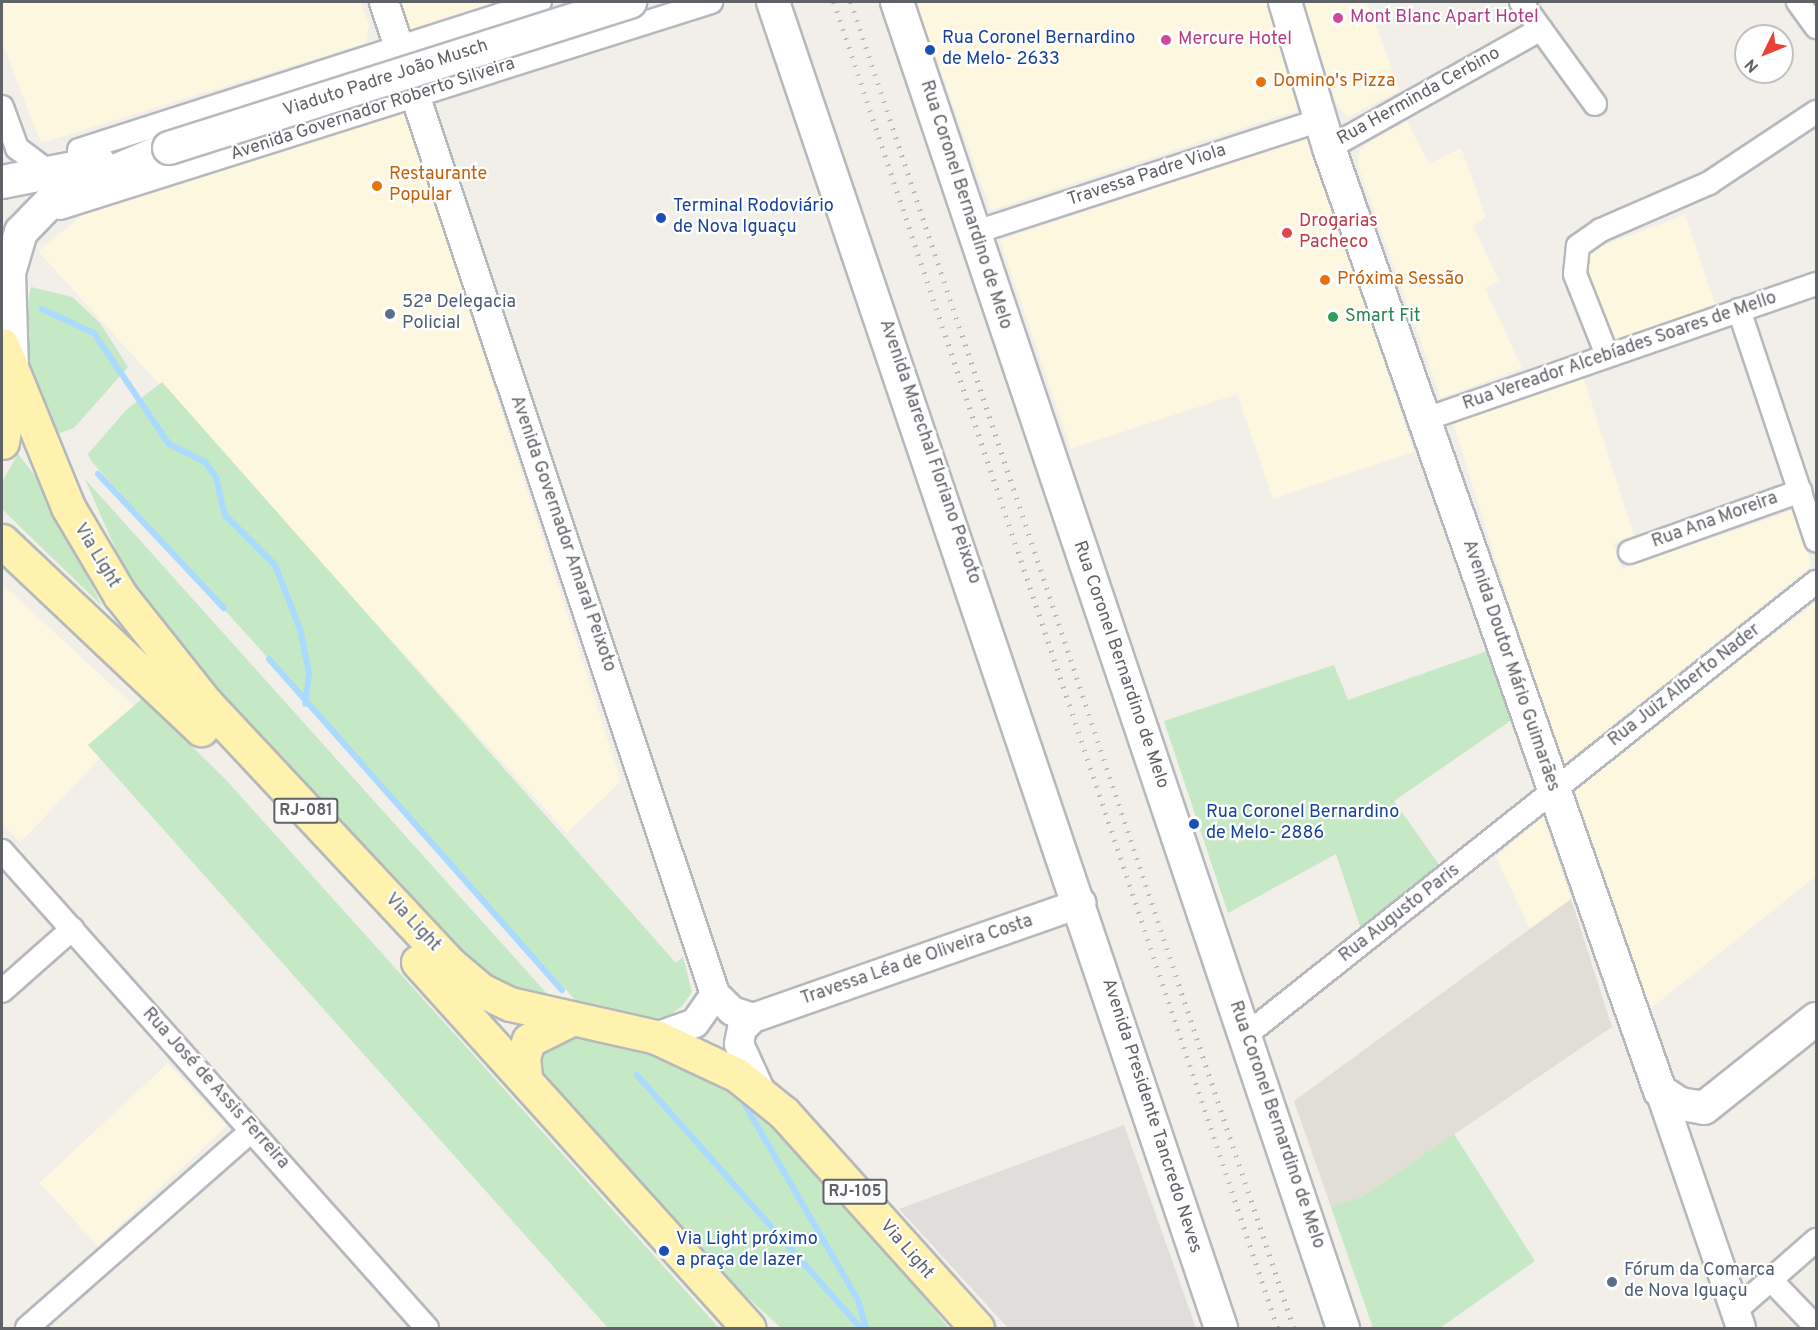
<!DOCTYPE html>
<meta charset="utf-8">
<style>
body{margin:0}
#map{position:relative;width:1818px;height:1330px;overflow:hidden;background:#f1efe8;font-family:Overpass,sans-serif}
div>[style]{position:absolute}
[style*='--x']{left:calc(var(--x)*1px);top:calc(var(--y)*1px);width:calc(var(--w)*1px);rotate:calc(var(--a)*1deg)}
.commercial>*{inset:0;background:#fef7e0;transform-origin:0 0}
.industrial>*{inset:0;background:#e0deda}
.education>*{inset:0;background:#e1ded6}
.green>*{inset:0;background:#c5e8c5}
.stream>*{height:6px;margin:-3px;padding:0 3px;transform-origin:3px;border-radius:3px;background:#aadaff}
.roads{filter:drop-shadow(2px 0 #b5b8bc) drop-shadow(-2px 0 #b5b8bc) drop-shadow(0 2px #b5b8bc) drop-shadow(0 -2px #b5b8bc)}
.minor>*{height:22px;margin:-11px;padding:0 11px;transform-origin:11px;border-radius:11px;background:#fff}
.tertiary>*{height:28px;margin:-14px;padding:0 14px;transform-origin:14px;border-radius:14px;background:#fff}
.secondary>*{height:32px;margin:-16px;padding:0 16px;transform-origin:16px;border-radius:16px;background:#fff}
.primary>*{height:33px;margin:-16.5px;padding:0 16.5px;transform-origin:16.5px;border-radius:16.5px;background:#fff2af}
.rail>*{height:4.5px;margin-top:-2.25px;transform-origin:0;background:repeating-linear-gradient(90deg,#b6b7b8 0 1.5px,transparent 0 9.5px)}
.bridges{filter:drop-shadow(2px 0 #b6babf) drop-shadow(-2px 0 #b6babf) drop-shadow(0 2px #b6babf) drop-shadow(0 -2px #b6babf)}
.secondary-bridge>*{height:32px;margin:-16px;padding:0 16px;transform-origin:16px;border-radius:16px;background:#fff}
.dots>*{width:16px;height:16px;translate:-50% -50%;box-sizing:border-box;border:3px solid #fff;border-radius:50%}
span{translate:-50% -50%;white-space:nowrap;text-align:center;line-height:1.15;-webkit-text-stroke:4.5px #fff;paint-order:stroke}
.shield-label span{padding:2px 4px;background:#fff;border:2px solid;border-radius:4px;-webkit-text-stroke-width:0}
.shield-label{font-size:16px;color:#5f6368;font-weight:700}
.hotel-label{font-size:18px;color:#b23c85}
.left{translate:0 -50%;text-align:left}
.transit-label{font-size:18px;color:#164399}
.street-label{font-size:18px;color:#5f6368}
.food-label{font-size:18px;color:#c56008}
.health-label{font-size:18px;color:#be3a42}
.service-label{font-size:18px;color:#4e5e75}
.leisure-label{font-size:18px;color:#27864d}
.frame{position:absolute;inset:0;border:3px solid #5f6368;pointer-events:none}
.north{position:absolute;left:1734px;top:24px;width:60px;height:60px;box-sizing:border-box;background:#fff;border:2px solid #bfc1c3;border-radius:50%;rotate:227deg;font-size:16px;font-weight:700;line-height:24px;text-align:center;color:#5f6368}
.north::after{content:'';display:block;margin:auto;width:21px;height:27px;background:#ea4335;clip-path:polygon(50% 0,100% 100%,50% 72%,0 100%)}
</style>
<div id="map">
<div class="commercial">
<div style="clip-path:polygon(2px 2px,361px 2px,369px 26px,366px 43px,41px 143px,2px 43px)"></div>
<div style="clip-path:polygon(394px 2px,518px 2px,406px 41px)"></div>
<div style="clip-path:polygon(916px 2px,1272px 2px,1304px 108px,991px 210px)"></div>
<div style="clip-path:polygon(1300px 2px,1367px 2px,1400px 90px,1348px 117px,1338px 107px)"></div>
<div style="clip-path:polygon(405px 112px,621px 781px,567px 833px,38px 251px,83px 215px)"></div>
<div style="clip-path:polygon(1407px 121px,1429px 164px,1461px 148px,1486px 217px,1473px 226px,1499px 281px,1485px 288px,1522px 368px,1441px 398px,1358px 166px,1358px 153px,1366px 144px)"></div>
<div style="clip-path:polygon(1308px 137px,1414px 452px,1273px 499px,1237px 394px,1071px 449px,1000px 240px)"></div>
<div style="clip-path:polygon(1685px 215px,1715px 304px,1612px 343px,1585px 263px,1594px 249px)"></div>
<div style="clip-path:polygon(1583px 376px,1634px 536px,1613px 544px,1622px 569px,1794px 510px,1812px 566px,1561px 766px,1453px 423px)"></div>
<div style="clip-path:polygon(2px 584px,134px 706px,89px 745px,100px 758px,21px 842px,2px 824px)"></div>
<div style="clip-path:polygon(1816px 602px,1816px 876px,1650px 1009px,1571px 791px)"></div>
<div style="clip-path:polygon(1543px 816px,1571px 899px,1530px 929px,1496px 857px)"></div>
<div style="left:168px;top:1063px;width:86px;height:176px;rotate:47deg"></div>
</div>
<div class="industrial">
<div style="clip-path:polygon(1124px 1125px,1196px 1328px,1008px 1328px,899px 1209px)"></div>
</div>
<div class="education">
<div style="clip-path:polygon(1571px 899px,1612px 1027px,1365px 1195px,1331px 1207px,1294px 1101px)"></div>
</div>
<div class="green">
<div style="clip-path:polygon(31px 287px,72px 297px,100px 323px,128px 367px,74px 428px,48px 437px,32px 387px,23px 324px)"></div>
<div style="clip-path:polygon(162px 382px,676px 963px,683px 957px,692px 992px,682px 1006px,666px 1018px,630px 1016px,576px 1001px,91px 461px,88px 454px,126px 410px)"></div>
<div style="clip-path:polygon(18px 454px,37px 478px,102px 606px,2px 509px,2px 482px)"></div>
<div style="clip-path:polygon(85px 479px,549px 996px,467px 975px,143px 612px)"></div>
<div style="clip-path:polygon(1487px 651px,1513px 719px,1394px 801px,1442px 869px,1361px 929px,1336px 854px,1228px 913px,1164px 721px,1334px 665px,1348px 700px)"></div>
<div style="clip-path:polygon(143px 698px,227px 781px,719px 1328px,608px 1328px,88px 745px)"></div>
<div style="clip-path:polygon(552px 1029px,674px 1056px,771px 1109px,886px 1239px,905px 1274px,949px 1328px,781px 1328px,720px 1272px,531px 1061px)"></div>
<div style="clip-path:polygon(1454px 1134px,1535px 1261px,1440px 1328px,1373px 1328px,1331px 1207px,1365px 1195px)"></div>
</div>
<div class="stream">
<div style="--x:42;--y:309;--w:57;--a:24.8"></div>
<div style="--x:94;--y:333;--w:134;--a:56"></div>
<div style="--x:169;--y:444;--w:40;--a:26.6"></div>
<div style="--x:205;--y:462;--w:19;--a:54"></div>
<div style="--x:216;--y:477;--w:39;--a:77"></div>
<div style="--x:225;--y:515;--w:71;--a:45"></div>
<div style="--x:275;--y:565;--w:69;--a:68.7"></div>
<div style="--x:300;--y:629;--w:45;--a:78.4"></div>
<div style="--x:309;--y:673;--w:31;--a:97"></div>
<div style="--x:98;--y:474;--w:184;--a:46.8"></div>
<div style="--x:269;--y:659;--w:442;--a:48.5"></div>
<div style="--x:637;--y:1075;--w:338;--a:48.5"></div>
<div style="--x:745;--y:1105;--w:225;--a:59.9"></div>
<div style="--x:858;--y:1300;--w:29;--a:74"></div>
</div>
<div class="roads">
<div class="minor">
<div style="--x:1521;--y:2;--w:126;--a:54"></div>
<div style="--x:1798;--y:2;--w:31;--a:54"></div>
<div style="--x:2;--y:107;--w:44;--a:69.9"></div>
<div style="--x:17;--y:148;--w:40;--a:37"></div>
<div style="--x:1329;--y:148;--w:243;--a:-29.3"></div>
<div style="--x:79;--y:150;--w:484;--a:-17.8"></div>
<div style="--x:60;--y:208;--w:683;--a:-17.56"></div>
<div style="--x:973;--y:233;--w:365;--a:-18"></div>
<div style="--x:1739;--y:310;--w:243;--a:71.5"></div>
<div style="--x:1607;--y:355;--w:87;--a:-111.6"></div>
<div style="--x:1575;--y:274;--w:28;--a:-84"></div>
<div style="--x:1578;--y:246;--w:28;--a:-35"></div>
<div style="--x:1601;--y:230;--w:118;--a:-23.5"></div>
<div style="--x:1709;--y:183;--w:128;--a:-33.6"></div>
<div style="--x:1423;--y:420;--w:416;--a:-19.1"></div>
<div style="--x:1630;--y:552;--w:181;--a:-19.7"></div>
<div style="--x:2;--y:851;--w:639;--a:48.3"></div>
<div style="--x:2;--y:991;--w:94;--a:-41.5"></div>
<div style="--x:1246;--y:1035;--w:728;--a:-38.48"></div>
<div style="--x:1770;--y:1279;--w:66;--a:46.2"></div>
<div style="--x:1735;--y:1311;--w:108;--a:-41.2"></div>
<div style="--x:27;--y:1328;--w:298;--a:-41.3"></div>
</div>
<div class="tertiary">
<div style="--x:384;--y:2;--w:1046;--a:71.55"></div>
<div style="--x:715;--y:994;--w:24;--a:45"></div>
<div style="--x:732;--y:1011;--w:22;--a:18"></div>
<div style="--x:656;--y:1037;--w:41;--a:-19.7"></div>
<div style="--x:695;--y:1023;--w:35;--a:-55"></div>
<div style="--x:1660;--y:1091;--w:250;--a:71.1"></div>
<div style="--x:761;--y:1092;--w:53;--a:-114.6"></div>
<div style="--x:739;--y:1044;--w:15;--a:-79"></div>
<div style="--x:742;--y:1029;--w:16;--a:-45"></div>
<div style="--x:753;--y:1018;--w:348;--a:-19.3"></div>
</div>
<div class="secondary">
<div style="--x:773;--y:2;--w:1400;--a:71.33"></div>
<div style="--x:897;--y:2;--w:1399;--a:71.41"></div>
<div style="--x:1285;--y:2;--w:152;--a:73.2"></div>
<div style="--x:1329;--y:148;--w:999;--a:70.66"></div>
<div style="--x:1660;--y:1091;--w:24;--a:33"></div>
<div style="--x:1680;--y:1104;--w:24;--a:9"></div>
<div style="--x:1704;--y:1108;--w:143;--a:-38.5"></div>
<div style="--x:2;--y:182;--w:99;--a:-11.1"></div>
<div style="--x:12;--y:369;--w:96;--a:-91.8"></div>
<div style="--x:9;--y:273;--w:43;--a:-73.7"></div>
<div style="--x:21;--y:232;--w:50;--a:-45.8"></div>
<div style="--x:56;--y:196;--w:123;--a:-23"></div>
</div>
<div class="primary">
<div style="--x:2;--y:345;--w:175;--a:67.8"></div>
<div style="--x:68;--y:507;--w:102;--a:59.4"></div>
<div style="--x:120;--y:595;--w:138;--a:51.5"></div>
<div style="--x:206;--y:703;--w:357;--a:46.9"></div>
<div style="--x:450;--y:964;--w:40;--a:40"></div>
<div style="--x:481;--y:990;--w:32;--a:26"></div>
<div style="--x:510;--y:1004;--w:150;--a:12.7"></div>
<div style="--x:656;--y:1037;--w:89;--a:25.1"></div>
<div style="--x:737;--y:1075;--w:60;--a:39"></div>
<div style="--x:784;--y:1113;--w:289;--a:48.1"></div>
<div style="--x:2;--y:442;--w:63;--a:-80.8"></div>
<div style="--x:2;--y:541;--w:274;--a:43.4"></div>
<div style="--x:418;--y:962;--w:493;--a:47.9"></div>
<div style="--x:525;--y:1076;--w:19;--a:-96"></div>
<div style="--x:523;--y:1057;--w:18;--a:-71"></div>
<div style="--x:529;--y:1040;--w:42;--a:-26.6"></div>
</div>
</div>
<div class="rail">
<div style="--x:834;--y:2;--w:1398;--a:71.49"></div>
<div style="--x:851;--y:2;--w:1398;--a:71.53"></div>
</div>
<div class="bridges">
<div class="secondary-bridge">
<div style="--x:169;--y:148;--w:484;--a:-17.6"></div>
</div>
</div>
<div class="dots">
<div style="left:1338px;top:18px;background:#d1479c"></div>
<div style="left:1166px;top:40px;background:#d1479c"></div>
<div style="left:930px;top:50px;background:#1a4fb4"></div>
<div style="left:1261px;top:82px;background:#e8710a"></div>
<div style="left:377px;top:186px;background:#e8710a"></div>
<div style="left:661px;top:218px;background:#1a4fb4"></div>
<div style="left:1287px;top:233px;background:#e0444e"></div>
<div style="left:1325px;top:280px;background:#e8710a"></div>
<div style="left:390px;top:314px;background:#5c6f8a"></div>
<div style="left:1333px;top:317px;background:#2e9e5b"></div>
<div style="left:1194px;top:824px;background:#1a4fb4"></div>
<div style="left:664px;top:1251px;background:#1a4fb4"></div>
<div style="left:1612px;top:1282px;background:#5c6f8a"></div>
</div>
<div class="shield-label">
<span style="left:306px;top:811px">RJ-081</span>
<span style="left:855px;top:1192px">RJ-105</span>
</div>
<div class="hotel-label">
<span class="left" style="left:1350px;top:18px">Mont Blanc Apart Hotel</span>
<span class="left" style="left:1178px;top:40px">Mercure Hotel</span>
</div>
<div class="transit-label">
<span class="left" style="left:942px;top:50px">Rua Coronel Bernardino<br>de Melo- 2633</span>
<span class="left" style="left:673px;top:218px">Terminal Rodoviário<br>de Nova Iguaçu</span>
<span class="left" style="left:1206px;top:824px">Rua Coronel Bernardino<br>de Melo- 2886</span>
<span class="left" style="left:676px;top:1251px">Via Light próximo<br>a praça de lazer</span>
</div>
<div class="street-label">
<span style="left:386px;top:79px;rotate:-18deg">Viaduto Padre João Musch</span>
<span style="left:1419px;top:97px;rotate:-29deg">Rua Herminda Cerbino</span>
<span style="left:373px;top:110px;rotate:-18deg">Avenida Governador Roberto Silveira</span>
<span style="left:1147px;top:176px;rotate:-18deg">Travessa Padre Viola</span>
<span style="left:965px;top:205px;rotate:72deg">Rua Coronel Bernardino de Melo</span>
<span style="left:1620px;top:352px;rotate:-19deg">Rua Vereador Alcebíades Soares de Mello</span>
<span style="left:929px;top:452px;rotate:71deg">Avenida Marechal Floriano Peixoto</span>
<span style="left:1715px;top:521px;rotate:-20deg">Rua Ana Moreira</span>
<span style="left:562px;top:534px;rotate:71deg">Avenida Governador Amaral Peixoto</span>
<span style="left:96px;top:556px;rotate:59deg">Via Light</span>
<span style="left:1120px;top:665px;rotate:71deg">Rua Coronel Bernardino de Melo</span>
<span style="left:1510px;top:666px;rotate:71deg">Avenida Doutor Mário Guimarães</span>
<span style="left:1685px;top:686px;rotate:-38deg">Rua Juiz Alberto Nader</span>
<span style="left:1400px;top:914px;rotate:-38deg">Rua Augusto Paris</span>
<span style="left:412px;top:923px;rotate:47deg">Via Light</span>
<span style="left:917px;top:961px;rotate:-19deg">Travessa Léa de Oliveira Costa</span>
<span style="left:215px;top:1089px;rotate:48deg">Rua José de Assis Ferreira</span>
<span style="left:1151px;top:1116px;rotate:72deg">Avenida Presidente Tancredo Neves</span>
<span style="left:1276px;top:1125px;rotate:71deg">Rua Coronel Bernardino de Melo</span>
<span style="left:906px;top:1250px;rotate:49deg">Via Light</span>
</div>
<div class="food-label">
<span class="left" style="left:1273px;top:82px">Domino's Pizza</span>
<span class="left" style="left:389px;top:186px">Restaurante<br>Popular</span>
<span class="left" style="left:1337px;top:280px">Próxima Sessão</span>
</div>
<div class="health-label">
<span class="left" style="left:1299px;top:233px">Drogarias<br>Pacheco</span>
</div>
<div class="service-label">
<span class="left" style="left:402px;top:314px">52ª Delegacia<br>Policial</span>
<span class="left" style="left:1624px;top:1282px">Fórum da Comarca<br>de Nova Iguaçu</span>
</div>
<div class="leisure-label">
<span class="left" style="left:1345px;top:317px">Smart Fit</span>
</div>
<div class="frame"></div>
<div class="north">N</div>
</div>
